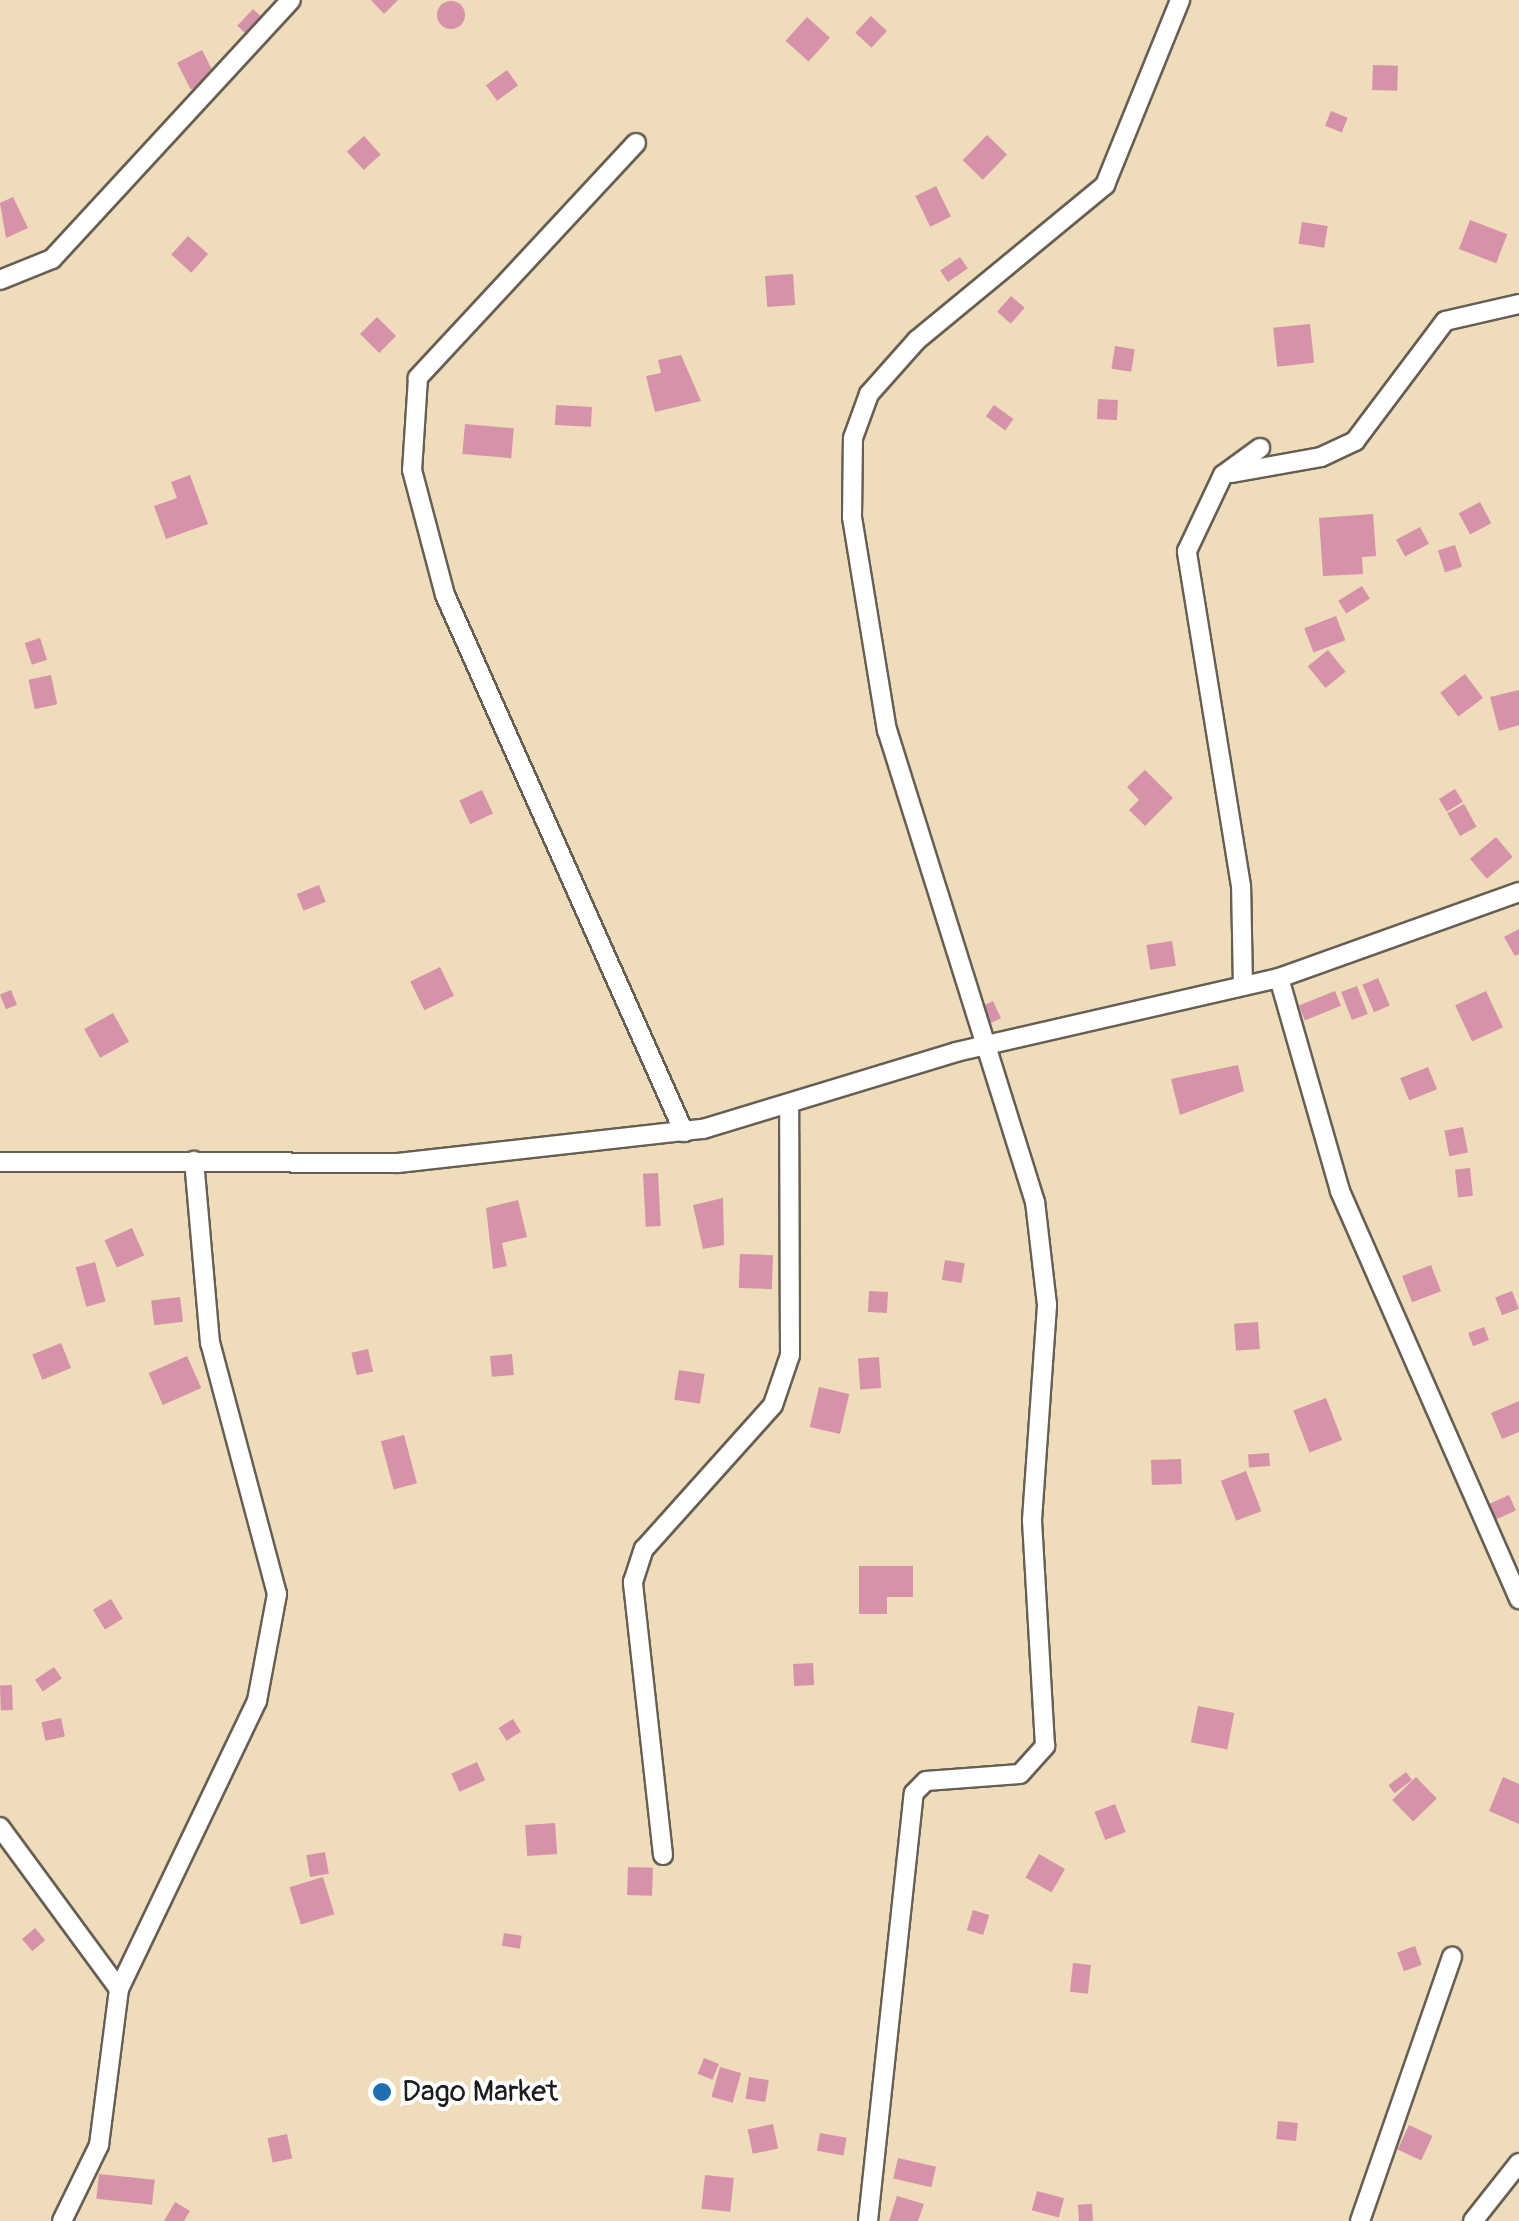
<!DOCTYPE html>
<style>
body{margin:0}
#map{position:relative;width:1519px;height:2221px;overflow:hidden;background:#efdcba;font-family:Pangolin,sans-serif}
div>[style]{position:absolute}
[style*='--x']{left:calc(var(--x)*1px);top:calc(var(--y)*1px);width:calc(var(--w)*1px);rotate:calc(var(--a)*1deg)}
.building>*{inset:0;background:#d692a9;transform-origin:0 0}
.round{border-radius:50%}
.roads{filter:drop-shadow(2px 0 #665f53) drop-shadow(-2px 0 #665f53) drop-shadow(0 2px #665f53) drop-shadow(0 -2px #665f53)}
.minor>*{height:18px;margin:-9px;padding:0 9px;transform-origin:9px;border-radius:9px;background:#fff}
.dots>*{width:28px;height:28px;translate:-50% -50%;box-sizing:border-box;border:5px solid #fff;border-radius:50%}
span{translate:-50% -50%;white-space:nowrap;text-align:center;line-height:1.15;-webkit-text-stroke:8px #fff;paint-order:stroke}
.poi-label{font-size:30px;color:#1c1c1c}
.left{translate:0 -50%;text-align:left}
</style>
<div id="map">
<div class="building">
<div style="clip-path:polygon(371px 0,398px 0,384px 14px)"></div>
<div class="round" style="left:437px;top:1px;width:28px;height:28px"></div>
<div style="left:253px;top:9px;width:19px;height:23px;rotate:43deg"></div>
<div style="left:871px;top:16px;width:22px;height:23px;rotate:43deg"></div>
<div style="left:807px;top:17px;width:31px;height:32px;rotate:42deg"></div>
<div style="left:202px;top:50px;width:30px;height:28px;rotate:63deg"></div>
<div style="left:1373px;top:65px;width:25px;height:25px;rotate:2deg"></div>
<div style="left:507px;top:70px;width:19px;height:26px;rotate:54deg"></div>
<div style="left:1331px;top:111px;width:18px;height:16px;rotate:22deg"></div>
<div style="left:987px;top:135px;width:28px;height:35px;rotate:44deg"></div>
<div style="left:364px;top:136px;width:25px;height:23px;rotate:48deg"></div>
<div style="left:936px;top:186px;width:34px;height:23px;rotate:64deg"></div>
<div style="clip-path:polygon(13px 197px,28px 228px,6px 238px,0 203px)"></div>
<div style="left:1470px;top:220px;width:40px;height:31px;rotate:21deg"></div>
<div style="left:1302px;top:222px;width:26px;height:22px;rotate:9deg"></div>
<div style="left:188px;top:236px;width:27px;height:25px;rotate:42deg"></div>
<div style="left:960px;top:257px;width:14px;height:24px;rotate:56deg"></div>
<div style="left:793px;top:274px;width:31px;height:28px;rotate:86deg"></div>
<div style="left:1011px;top:296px;width:18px;height:21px;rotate:41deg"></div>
<div style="left:377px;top:317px;width:27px;height:24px;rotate:45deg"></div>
<div style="left:1310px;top:324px;width:39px;height:37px;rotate:84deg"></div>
<div style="left:1115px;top:346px;width:20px;height:23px;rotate:9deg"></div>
<div style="clip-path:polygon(681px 355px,701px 401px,655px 412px,646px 376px,661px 373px,658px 360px)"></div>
<div style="left:1098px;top:399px;width:20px;height:20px;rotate:3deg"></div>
<div style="left:556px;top:405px;width:36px;height:20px;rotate:3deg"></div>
<div style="left:994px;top:405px;width:24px;height:14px;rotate:36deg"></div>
<div style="left:465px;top:424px;width:49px;height:30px;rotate:5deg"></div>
<div style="clip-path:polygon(190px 475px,208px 524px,166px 539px,154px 506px,177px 498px,171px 482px)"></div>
<div style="left:1480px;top:502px;width:24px;height:24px;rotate:62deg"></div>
<div style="clip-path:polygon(1373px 514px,1376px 556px,1362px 557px,1363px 574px,1323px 576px,1319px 518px)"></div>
<div style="left:1420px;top:527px;width:19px;height:27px;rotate:62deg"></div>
<div style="left:1455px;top:545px;width:23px;height:18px;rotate:72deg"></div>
<div style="left:1362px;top:586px;width:15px;height:28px;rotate:58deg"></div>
<div style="left:1336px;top:616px;width:26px;height:34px;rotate:69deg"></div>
<div style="left:40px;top:638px;width:23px;height:16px;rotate:72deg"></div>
<div style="left:1328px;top:650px;width:28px;height:26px;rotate:51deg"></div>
<div style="left:1465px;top:674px;width:30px;height:31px;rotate:53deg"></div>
<div style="left:51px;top:675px;width:30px;height:23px;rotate:78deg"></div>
<div style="clip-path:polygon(1519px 690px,1519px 725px,1499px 731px,1490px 697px)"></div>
<div style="clip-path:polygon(1145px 770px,1173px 798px,1145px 826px,1129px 810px,1139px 800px,1127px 787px)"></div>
<div style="left:1455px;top:789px;width:15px;height:19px;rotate:58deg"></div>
<div style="left:482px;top:790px;width:26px;height:25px;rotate:65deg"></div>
<div style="left:1464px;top:804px;width:26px;height:19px;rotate:61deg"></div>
<div style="left:1496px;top:837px;width:26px;height:34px;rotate:50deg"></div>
<div style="left:319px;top:885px;width:18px;height:24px;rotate:68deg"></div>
<div style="clip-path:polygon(1519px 929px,1519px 954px,1515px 956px,1504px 937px)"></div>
<div style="left:1172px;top:941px;width:25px;height:26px;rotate:81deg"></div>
<div style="left:440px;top:967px;width:32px;height:33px;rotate:64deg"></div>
<div style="left:1378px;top:978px;width:30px;height:17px;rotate:67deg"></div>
<div style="left:1357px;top:986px;width:30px;height:17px;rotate:69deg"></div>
<div style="left:11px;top:990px;width:16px;height:12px;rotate:68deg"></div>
<div style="left:1335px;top:991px;width:16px;height:39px;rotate:68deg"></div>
<div style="left:1486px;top:991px;width:40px;height:34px;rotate:65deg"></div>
<div style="left:993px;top:1001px;width:19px;height:11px;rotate:65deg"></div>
<div style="left:113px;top:1013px;width:33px;height:33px;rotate:61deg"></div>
<div style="clip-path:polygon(1238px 1065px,1244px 1091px,1180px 1115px,1171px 1079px)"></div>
<div style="left:1428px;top:1067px;width:24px;height:30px;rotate:68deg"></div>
<div style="left:1463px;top:1127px;width:26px;height:19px;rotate:79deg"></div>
<div style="left:1470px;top:1168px;width:28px;height:15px;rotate:84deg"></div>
<div style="left:658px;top:1173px;width:53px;height:15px;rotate:87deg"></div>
<div style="clip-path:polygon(723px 1198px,724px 1245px,703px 1249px,693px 1205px)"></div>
<div style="clip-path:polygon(518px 1200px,527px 1237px,502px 1243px,507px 1266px,493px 1269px,486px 1208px)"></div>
<div style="left:132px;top:1228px;width:30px;height:30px;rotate:66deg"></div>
<div style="left:740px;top:1254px;width:33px;height:34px;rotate:2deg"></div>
<div style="left:945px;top:1260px;width:20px;height:20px;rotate:9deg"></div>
<div style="left:95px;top:1262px;width:41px;height:20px;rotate:75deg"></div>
<div style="left:1431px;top:1265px;width:28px;height:31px;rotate:69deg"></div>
<div style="left:869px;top:1291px;width:19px;height:21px;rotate:3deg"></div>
<div style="left:1512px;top:1291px;width:19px;height:18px;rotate:69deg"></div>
<div style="left:180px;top:1297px;width:25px;height:29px;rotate:83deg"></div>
<div style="left:1258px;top:1322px;width:27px;height:24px;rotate:86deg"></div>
<div style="left:1484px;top:1327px;width:14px;height:17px;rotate:69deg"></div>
<div style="left:61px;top:1343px;width:27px;height:31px;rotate:68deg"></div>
<div style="left:368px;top:1349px;width:23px;height:17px;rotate:77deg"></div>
<div style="left:512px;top:1354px;width:21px;height:22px;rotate:85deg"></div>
<div style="left:187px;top:1356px;width:35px;height:42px;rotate:66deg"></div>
<div style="left:879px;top:1357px;width:31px;height:21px;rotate:86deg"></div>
<div style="left:679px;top:1370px;width:26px;height:30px;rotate:9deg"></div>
<div style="left:819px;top:1387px;width:31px;height:41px;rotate:13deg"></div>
<div style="left:1326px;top:1398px;width:45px;height:35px;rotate:69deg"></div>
<div style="clip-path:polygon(1519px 1401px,1519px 1432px,1502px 1439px,1491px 1413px)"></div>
<div style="left:404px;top:1435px;width:50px;height:24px;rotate:75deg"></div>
<div style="left:1269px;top:1453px;width:13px;height:21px;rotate:86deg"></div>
<div style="left:1181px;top:1459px;width:25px;height:30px;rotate:88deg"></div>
<div style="left:1246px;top:1471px;width:43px;height:27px;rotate:69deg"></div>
<div style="left:1509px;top:1495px;width:17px;height:22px;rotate:66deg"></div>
<div style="clip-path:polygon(859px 1566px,913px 1566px,913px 1597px,887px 1597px,887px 1614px,859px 1614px)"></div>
<div style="left:111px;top:1599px;width:23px;height:21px;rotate:59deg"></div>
<div style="left:813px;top:1663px;width:22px;height:20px;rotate:87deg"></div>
<div style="left:54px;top:1667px;width:14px;height:23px;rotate:56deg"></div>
<div style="left:12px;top:1685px;width:25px;height:12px;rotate:88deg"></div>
<div style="left:1198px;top:1706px;width:37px;height:37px;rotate:11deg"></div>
<div style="left:61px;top:1718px;width:19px;height:20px;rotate:78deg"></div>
<div style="left:513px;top:1719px;width:15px;height:17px;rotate:58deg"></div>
<div style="left:477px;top:1762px;width:20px;height:28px;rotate:66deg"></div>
<div style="left:1406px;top:1772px;width:10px;height:22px;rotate:53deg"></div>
<div style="left:1416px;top:1777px;width:30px;height:33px;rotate:46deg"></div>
<div style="clip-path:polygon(1503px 1777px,1519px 1784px,1519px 1824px,1489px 1811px)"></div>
<div style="left:1115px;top:1804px;width:30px;height:22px;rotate:69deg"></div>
<div style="left:555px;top:1823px;width:31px;height:30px;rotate:86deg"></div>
<div style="left:325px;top:1852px;width:22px;height:19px;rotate:80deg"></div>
<div style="left:1039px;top:1854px;width:30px;height:27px;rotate:30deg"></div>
<div style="left:628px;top:1867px;width:25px;height:28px;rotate:2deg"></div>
<div style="left:323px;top:1877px;width:39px;height:35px;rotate:73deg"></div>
<div style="left:973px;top:1910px;width:17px;height:21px;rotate:17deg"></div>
<div style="left:35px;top:1928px;width:16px;height:17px;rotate:50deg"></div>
<div style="left:504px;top:1933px;width:18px;height:13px;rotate:9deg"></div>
<div style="left:1415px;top:1946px;width:20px;height:19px;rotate:70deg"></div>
<div style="left:1073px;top:1963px;width:18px;height:29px;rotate:6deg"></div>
<div style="left:704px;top:2058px;width:16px;height:17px;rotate:22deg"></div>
<div style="left:720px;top:2067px;width:22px;height:31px;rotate:16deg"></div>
<div style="left:749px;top:2077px;width:20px;height:22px;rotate:9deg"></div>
<div style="left:1278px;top:2121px;width:20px;height:18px;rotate:6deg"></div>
<div style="left:773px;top:2124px;width:25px;height:26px;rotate:78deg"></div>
<div style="left:1409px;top:2125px;width:26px;height:27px;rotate:25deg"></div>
<div style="left:820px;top:2133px;width:27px;height:18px;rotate:10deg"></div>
<div style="left:287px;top:2134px;width:25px;height:20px;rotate:78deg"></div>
<div style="left:898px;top:2158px;width:39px;height:21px;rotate:13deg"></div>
<div style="left:99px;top:2174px;width:56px;height:25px;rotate:6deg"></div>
<div style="left:705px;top:2175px;width:29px;height:34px;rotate:6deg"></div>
<div style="left:1037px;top:2191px;width:28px;height:20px;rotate:15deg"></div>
<div style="clip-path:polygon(897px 2196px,924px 2204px,918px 2221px,889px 2221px)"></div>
<div style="clip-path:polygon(175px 2202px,190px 2211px,184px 2221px,164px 2221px)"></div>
<div style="left:1092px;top:2204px;width:17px;height:14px;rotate:87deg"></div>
</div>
<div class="roads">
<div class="minor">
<div style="--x:636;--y:143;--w:321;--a:132.9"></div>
<div style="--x:418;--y:378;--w:92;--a:93.7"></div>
<div style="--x:412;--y:470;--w:129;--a:75.2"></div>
<div style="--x:445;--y:595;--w:588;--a:66.01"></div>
<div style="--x:0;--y:280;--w:56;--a:-22"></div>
<div style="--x:52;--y:259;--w:352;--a:-47.3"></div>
<div style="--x:1232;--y:473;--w:90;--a:-10.2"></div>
<div style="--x:1321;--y:457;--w:38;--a:-25"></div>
<div style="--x:1355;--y:441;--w:150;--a:-53.1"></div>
<div style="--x:1445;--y:321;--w:76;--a:-12.9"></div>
<div style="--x:1279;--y:978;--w:222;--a:74"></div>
<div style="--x:1340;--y:1191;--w:446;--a:66.3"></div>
<div style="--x:1243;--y:986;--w:100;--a:-91.1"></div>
<div style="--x:1241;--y:886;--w:339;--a:-99.2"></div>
<div style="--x:1187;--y:551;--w:84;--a:-64.7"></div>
<div style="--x:1223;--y:475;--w:46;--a:-36.1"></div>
<div style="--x:0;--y:1162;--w:398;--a:0.1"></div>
<div style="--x:398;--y:1163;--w:307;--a:-6.4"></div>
<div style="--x:703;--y:1129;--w:264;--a:-16.9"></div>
<div style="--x:956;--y:1052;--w:331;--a:-12.9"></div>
<div style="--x:1279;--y:978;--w:255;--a:-19.7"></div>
<div style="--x:0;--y:1827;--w:201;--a:53.7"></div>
<div style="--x:663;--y:1855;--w:275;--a:-96.3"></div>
<div style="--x:633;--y:1582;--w:35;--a:-72"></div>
<div style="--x:644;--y:1549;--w:193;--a:-48.1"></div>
<div style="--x:773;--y:1405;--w:53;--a:-71.2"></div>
<div style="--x:790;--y:1355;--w:249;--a:-90.2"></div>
<div style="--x:62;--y:2221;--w:85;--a:-64"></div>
<div style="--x:99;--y:2145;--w:157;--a:-82.7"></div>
<div style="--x:119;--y:1989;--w:319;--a:-64.4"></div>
<div style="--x:257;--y:1701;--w:109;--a:-79.4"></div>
<div style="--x:277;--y:1594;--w:260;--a:-104.9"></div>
<div style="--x:210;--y:1343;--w:183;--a:-95"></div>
<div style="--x:868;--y:2221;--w:430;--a:-83.9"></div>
<div style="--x:914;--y:1793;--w:17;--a:-45"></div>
<div style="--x:926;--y:1781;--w:94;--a:-4.3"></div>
<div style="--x:1020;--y:1774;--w:38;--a:-48"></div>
<div style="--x:1045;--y:1746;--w:226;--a:-93.3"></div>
<div style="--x:1032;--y:1520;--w:216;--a:-86"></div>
<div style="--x:1047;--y:1305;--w:104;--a:-96.6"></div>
<div style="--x:1035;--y:1202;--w:494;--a:-107.4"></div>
<div style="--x:887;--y:731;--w:217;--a:-99.3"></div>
<div style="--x:852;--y:517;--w:79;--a:-89.3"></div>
<div style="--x:853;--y:438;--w:47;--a:-70"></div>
<div style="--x:869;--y:394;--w:72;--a:-48.4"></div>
<div style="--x:917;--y:340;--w:244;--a:-39.5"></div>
<div style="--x:1105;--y:185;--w:200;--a:-67.9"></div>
<div style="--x:1360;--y:2221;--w:280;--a:-70.8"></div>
<div style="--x:1473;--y:2221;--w:74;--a:-51.6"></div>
</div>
</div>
<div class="dots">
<div style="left:382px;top:2092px;background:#1f6fb2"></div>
</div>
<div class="poi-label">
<span class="left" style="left:402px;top:2092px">Dago Market</span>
</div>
</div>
